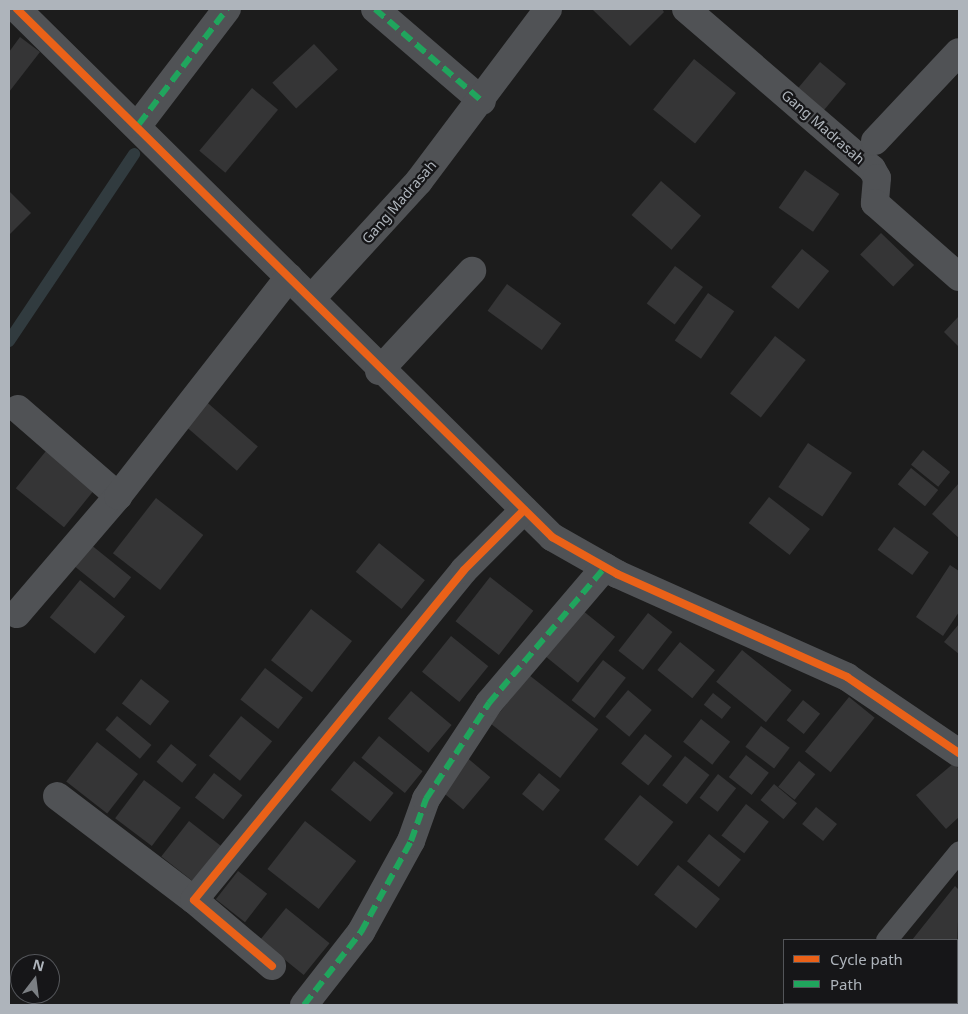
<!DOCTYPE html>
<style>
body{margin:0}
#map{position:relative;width:968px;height:1014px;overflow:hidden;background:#1c1c1c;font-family:"Noto Sans",sans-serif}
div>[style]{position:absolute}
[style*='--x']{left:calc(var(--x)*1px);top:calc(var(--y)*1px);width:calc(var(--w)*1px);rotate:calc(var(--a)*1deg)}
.stream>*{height:12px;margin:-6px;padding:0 6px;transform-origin:6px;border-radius:6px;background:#313b3f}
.building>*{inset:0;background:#353536;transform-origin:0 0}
.service>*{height:21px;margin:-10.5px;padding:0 10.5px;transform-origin:10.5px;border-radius:10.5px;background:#505255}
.minor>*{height:28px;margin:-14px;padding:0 14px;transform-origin:14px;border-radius:14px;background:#505255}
.quiet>*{height:6px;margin-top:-3px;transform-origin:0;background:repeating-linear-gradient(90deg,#20a55d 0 12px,transparent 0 18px)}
.cycleway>*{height:8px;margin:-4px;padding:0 4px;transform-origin:4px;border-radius:4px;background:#ea6118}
span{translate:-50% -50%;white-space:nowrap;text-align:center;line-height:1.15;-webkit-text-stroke:4.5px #161618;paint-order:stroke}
.street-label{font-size:14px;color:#aeb4bb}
.frame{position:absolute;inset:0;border:10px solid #aeb4bb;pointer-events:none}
.legend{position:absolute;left:783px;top:939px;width:175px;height:65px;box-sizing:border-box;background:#161618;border:1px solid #535559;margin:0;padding:6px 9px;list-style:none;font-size:15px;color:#aeb4bb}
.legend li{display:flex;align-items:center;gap:10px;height:25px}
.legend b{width:25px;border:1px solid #535559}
.north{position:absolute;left:10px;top:954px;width:50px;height:50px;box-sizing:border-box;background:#161618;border:1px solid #535559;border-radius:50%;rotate:15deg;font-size:14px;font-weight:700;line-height:20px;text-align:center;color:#aeb4bb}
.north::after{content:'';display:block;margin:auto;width:18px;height:22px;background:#7b7f83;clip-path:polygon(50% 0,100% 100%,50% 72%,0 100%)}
</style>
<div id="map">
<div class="stream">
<div style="--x:9;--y:341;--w:225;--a:-56.2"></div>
</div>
<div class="building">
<div style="clip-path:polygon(592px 9px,662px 9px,664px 12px,630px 46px)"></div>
<div style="clip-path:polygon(20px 37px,40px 52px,9px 92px,9px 52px)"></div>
<div style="left:314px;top:44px;width:35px;height:57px;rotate:47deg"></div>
<div style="left:694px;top:59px;width:54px;height:65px;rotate:39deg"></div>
<div style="left:820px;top:62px;width:34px;height:46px;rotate:40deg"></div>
<div style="left:252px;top:88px;width:34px;height:82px;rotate:40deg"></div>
<div style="left:805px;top:170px;width:42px;height:46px;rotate:35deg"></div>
<div style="left:661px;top:181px;width:53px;height:45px;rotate:41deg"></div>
<div style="clip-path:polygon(9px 191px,31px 213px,9px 235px)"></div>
<div style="left:881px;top:233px;width:46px;height:30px;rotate:44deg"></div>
<div style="left:802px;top:249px;width:35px;height:49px;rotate:39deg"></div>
<div style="left:675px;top:266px;width:35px;height:47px;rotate:37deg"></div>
<div style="left:507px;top:284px;width:67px;height:33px;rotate:36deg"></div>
<div style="left:708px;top:293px;width:32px;height:58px;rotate:35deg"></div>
<div style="clip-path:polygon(959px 316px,959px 347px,944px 332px)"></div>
<div style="left:775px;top:336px;width:39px;height:73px;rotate:38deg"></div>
<div style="left:202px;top:398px;width:74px;height:32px;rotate:41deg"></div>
<div style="left:808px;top:443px;width:53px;height:53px;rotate:34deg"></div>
<div style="left:923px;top:450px;width:35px;height:19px;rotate:39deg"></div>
<div style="left:46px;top:451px;width:62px;height:48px;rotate:39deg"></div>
<div style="left:911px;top:468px;width:35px;height:21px;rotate:39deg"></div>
<div style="clip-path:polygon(959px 483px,959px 538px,932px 514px)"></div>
<div style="left:769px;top:497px;width:52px;height:33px;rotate:38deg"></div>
<div style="left:156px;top:498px;width:60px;height:70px;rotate:38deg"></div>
<div style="left:894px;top:527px;width:43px;height:28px;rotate:36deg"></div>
<div style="left:379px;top:543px;width:59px;height:37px;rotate:39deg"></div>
<div style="left:90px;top:544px;width:53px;height:27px;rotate:39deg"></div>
<div style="clip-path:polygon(950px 565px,959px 571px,959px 612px,943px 636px,916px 617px)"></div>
<div style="left:490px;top:577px;width:55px;height:56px;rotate:38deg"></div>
<div style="left:80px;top:580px;width:58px;height:48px;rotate:39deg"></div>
<div style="left:577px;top:606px;width:49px;height:59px;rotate:39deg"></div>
<div style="left:311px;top:609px;width:52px;height:65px;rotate:38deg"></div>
<div style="left:648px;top:613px;width:31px;height:48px;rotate:38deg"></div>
<div style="clip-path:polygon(959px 624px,959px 654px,944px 642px)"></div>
<div style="left:451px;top:636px;width:48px;height:46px;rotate:39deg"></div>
<div style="left:680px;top:642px;width:45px;height:36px;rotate:39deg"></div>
<div style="left:742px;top:650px;width:64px;height:41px;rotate:39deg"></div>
<div style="left:603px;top:660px;width:29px;height:51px;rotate:38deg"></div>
<div style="left:265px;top:668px;width:48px;height:40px;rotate:38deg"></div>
<div style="left:529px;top:675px;width:88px;height:62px;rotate:38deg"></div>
<div style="left:141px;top:679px;width:36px;height:31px;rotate:38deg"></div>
<div style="left:628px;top:690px;width:31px;height:35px;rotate:40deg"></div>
<div style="left:411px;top:691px;width:53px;height:36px;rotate:40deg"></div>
<div style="left:713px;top:693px;width:23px;height:15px;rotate:38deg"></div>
<div style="left:849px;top:697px;width:33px;height:70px;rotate:39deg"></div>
<div style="left:803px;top:700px;width:22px;height:26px;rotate:39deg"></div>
<div style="left:117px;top:716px;width:45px;height:18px;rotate:40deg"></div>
<div style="left:241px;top:716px;width:40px;height:51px;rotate:39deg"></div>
<div style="left:701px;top:719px;width:37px;height:29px;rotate:38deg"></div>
<div style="left:761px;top:726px;width:36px;height:26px;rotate:37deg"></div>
<div style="left:645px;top:734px;width:35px;height:38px;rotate:39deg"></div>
<div style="left:379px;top:736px;width:56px;height:28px;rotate:39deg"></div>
<div style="left:97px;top:742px;width:52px;height:50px;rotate:38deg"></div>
<div style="left:171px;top:744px;width:33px;height:23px;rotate:39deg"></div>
<div style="left:746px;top:755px;width:29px;height:28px;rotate:38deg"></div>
<div style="left:465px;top:756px;width:33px;height:42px;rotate:40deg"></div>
<div style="left:685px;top:756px;width:31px;height:37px;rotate:38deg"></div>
<div style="left:354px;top:761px;width:51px;height:37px;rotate:39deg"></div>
<div style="left:799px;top:761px;width:21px;height:33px;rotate:39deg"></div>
<div style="clip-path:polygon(954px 763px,959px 769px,959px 817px,946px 829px,916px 795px)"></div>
<div style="left:214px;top:773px;width:36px;height:31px;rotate:38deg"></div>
<div style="left:539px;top:773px;width:27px;height:27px;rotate:39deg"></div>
<div style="left:718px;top:774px;width:23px;height:30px;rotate:38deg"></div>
<div style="left:144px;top:780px;width:46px;height:48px;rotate:37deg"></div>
<div style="left:774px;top:784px;width:30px;height:21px;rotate:40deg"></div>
<div style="left:640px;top:795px;width:43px;height:57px;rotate:39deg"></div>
<div style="left:746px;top:804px;width:29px;height:40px;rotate:38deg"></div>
<div style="left:816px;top:807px;width:27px;height:22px;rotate:39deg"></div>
<div style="left:189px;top:821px;width:43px;height:45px;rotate:38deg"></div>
<div style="left:305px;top:821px;width:65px;height:61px;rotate:38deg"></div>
<div style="left:709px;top:834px;width:41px;height:35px;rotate:39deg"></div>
<div style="left:678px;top:865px;width:54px;height:38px;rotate:39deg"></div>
<div style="left:238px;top:871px;width:37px;height:36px;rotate:38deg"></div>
<div style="clip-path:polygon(955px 886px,959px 890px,957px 953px,957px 940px,912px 940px)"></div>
<div style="left:286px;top:908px;width:56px;height:41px;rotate:39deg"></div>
</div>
<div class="service">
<div style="--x:886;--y:940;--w:115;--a:-50.6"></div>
<div style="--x:857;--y:1003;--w:2;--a:63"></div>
</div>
<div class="minor">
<div style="--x:17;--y:9;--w:752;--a:44.62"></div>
<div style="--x:552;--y:537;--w:75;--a:29.6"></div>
<div style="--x:617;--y:574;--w:252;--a:24.1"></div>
<div style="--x:847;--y:677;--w:135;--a:34.2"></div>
<div style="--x:375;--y:9;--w:141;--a:40.7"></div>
<div style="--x:686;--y:9;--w:245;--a:40.7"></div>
<div style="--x:872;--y:169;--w:10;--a:61"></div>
<div style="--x:877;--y:178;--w:25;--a:95"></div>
<div style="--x:875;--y:203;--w:112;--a:41.4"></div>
<div style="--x:139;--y:124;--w:145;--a:-52.6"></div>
<div style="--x:875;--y:141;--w:122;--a:-46.7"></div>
<div style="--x:311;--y:299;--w:160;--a:-47.5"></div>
<div style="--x:419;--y:181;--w:215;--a:-53.1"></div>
<div style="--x:379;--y:371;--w:137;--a:-47.1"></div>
<div style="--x:18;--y:409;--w:133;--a:41"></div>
<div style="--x:17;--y:614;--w:155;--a:-49.4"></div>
<div style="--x:118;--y:496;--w:278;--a:-52"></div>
<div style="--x:57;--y:796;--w:172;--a:37.2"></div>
<div style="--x:272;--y:966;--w:102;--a:-139.8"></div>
<div style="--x:194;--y:900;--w:426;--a:-50.7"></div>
<div style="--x:464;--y:570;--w:85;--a:-45"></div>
<div style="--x:304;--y:1005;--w:93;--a:-52"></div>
<div style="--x:361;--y:932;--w:104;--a:-61.2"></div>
<div style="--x:411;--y:841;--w:45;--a:-70.3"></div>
<div style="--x:426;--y:799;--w:115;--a:-56.7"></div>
<div style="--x:489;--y:703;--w:179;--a:-49.5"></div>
</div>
<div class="quiet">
<div style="--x:375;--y:9;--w:141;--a:40.7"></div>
<div style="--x:139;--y:124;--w:145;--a:-52.6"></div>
<div style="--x:304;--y:1005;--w:93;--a:-52"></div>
<div style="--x:361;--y:932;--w:104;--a:-61.2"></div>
<div style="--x:411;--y:841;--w:45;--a:-70.3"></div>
<div style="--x:426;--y:799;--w:115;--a:-56.7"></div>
<div style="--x:489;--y:703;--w:179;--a:-49.5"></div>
</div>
<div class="cycleway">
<div style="--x:17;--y:9;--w:752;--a:44.62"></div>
<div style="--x:552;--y:537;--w:75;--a:29.6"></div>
<div style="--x:617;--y:574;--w:252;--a:24.1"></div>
<div style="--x:847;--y:677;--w:135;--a:34.2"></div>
<div style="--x:272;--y:966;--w:102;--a:-139.8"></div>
<div style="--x:194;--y:900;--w:426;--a:-50.7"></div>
<div style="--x:464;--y:570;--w:85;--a:-45"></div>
</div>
<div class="street-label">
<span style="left:823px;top:127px;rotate:41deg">Gang Madrasah</span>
<span style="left:399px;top:202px;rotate:-49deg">Gang Madrasah</span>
</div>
<div class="frame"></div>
<ul class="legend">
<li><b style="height:6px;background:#ea6118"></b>Cycle path</li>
<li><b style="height:6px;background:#20a55d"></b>Path</li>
</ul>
<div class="north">N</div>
</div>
